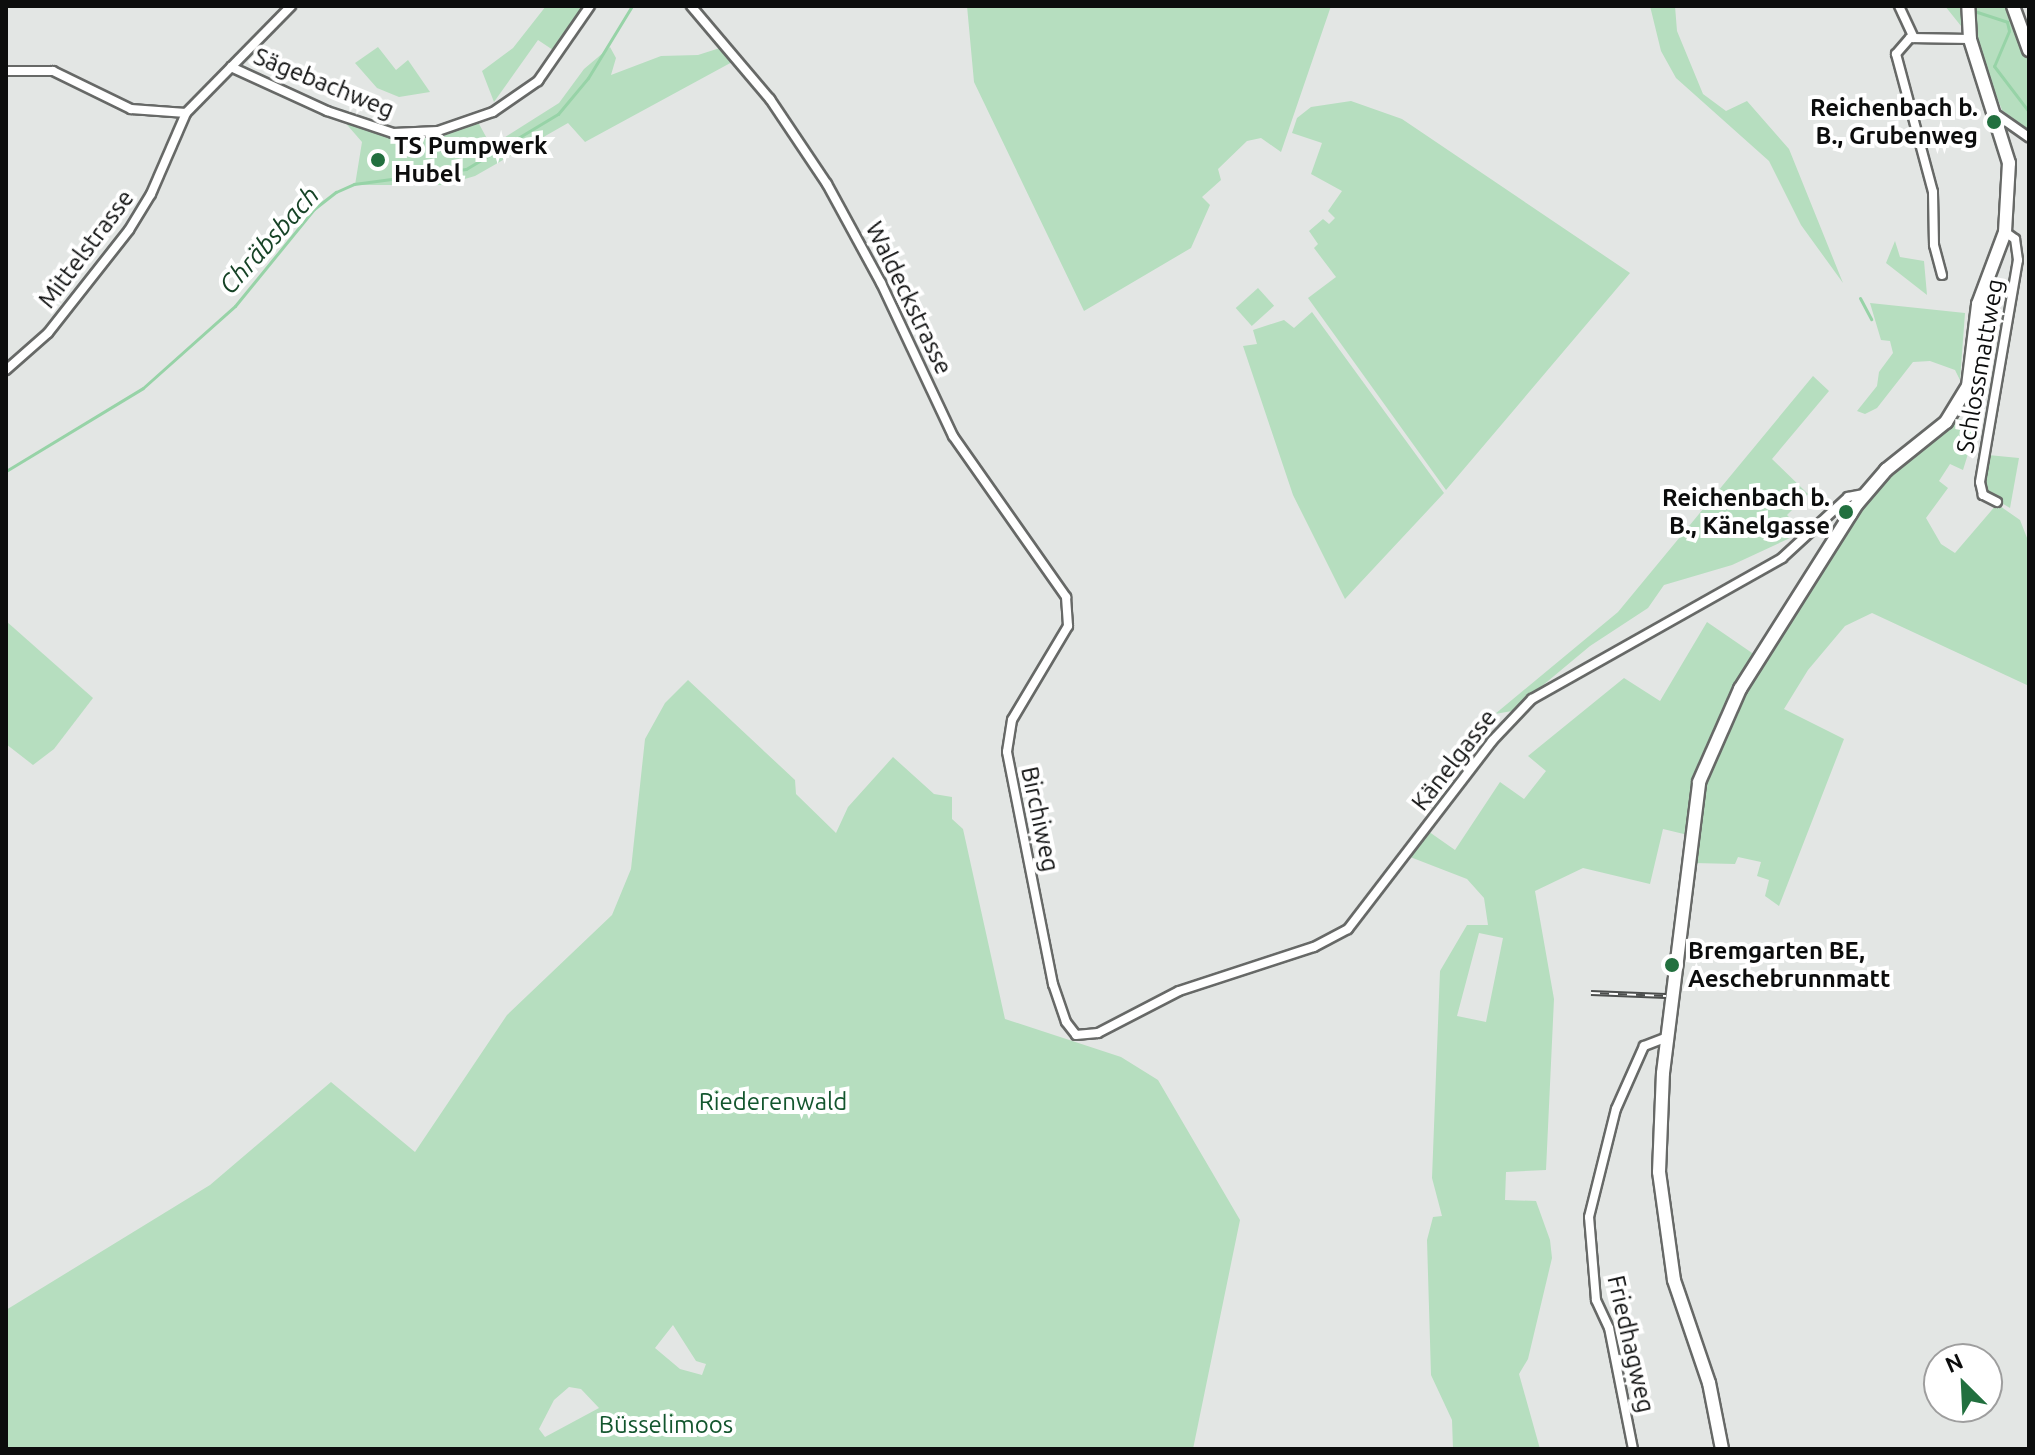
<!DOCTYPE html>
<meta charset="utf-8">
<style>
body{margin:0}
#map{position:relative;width:2035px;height:1455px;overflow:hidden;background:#e3e6e4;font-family:Ubuntu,sans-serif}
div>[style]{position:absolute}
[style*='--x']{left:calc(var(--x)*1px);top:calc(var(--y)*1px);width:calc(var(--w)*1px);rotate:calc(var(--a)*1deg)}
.green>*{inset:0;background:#b6debf;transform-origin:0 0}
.stream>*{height:3px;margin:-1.5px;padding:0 1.5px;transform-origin:1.5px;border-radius:1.5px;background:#97d3a7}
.roads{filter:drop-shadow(2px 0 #676967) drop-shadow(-2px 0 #676967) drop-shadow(0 2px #676967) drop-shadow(0 -2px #676967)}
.street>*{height:8px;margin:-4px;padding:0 4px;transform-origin:4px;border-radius:4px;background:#fff}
.secondary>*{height:12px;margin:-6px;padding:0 6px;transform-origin:6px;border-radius:6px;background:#fff}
.rail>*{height:6px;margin-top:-3px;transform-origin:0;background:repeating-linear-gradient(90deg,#fff 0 9px,#4c4e4d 0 18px);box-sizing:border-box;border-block:2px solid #4c4e4d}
.dots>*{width:22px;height:22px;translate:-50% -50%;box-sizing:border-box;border:4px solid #fff;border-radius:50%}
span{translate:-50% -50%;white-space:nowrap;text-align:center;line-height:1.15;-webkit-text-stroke:8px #fff;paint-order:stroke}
.street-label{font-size:24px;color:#0c0d0d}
.poi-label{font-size:24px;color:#0c0d0d;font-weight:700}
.right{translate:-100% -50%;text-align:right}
.left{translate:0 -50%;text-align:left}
.park-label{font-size:24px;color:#13562e}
.water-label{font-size:26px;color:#164326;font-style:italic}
.frame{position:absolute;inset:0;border:8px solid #0c0d0d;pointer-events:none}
.north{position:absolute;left:1923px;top:1343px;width:80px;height:80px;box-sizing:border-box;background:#fff;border:2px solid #9e9e9e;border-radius:50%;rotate:336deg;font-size:22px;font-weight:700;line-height:32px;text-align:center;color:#0c0d0d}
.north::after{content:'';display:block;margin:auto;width:28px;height:36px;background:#22703f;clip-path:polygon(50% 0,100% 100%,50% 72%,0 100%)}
</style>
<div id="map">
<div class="green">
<div style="clip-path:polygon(546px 6px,585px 6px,553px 50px,538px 40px,494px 102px,482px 71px,513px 48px)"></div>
<div style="clip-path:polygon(967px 6px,1331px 6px,1281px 152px,1261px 138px,1247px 141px,1218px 169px,1221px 180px,1202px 197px,1210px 205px,1191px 248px,1084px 311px,974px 82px)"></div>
<div style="clip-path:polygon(1650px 6px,1675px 6px,1677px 31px,1703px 94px,1726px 111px,1747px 101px,1789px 149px,1843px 283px,1801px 225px,1769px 161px,1676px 78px,1661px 51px)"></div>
<div style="clip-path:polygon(1945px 6px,2008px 6px,2029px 59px,2029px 132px,2002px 110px,1977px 46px)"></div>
<div style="clip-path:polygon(378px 47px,396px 70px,408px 60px,430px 92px,399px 97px,377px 88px,355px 63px)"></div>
<div style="clip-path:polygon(610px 47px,616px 58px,611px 75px,661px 56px,698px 55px,723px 47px,734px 61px,585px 142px,568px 123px,475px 176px,444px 185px,355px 185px,362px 142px,342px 119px,406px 137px,451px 132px,478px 122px,491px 146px,559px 103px,584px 69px)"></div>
<div style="clip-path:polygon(1351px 101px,1402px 119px,1630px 273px,1446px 490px,1308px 298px,1336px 277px,1314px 248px,1318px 244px,1309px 231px,1323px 219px,1329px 224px,1335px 218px,1328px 211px,1342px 191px,1311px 174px,1322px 143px,1292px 133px,1297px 118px,1311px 107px)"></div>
<div style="clip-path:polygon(1895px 241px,1900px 257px,1924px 261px,1927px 295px,1886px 263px)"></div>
<div style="left:1258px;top:288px;width:24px;height:30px;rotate:48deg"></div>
<div style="clip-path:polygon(1870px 303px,1965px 313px,1960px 380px,1955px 370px,1930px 361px,1913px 362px,1877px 408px,1865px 414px,1857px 411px,1877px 386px,1879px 372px,1893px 353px,1890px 341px,1881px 340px)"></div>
<div style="clip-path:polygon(1312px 312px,1444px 493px,1345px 599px,1293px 495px,1243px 346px,1257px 344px,1253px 330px,1284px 320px,1294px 328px)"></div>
<div style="clip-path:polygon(1813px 376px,1829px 391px,1772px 459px,1808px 494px,1787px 515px,1803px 532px,1732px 565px,1664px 585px,1648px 608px,1590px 646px,1512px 711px,1495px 714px,1618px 612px)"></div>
<div style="clip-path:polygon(1956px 418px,1977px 425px,1963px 470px,1950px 464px,1939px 481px,1948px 488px,1926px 518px,1941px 544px,1955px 553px,1997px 504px,2020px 520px,2029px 543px,2029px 686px,1872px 613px,1845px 626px,1808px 670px,1784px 709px,1844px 739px,1779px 906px,1765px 896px,1769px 880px,1757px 876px,1761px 862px,1738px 857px,1735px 864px,1694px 863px,1705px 772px,1743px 692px,1787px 618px,1878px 484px)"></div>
<div style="clip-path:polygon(1988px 455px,2019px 458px,2010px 508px,1985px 493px)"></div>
<div style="clip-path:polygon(6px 621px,93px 698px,54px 749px,33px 765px,6px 744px)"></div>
<div style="clip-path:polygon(evenodd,1707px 622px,1755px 655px,1711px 740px,1688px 835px,1663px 829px,1650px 884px,1583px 868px,1535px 891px,1554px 999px,1546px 1170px,1506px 1172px,1505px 1200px,1536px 1201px,1550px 1240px,1552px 1258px,1528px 1359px,1519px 1374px,1540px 1449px,1453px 1449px,1452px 1420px,1431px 1375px,1427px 1240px,1433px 1217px,1442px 1216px,1432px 1178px,1440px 971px,1467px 925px,1488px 925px,1484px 898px,1467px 879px,1405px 855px,1425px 829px,1455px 850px,1500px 782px,1524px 799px,1546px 771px,1528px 756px,1624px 678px,1660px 701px,1707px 622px,1479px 933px,1503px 938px,1486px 1022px,1457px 1016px,1479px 933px)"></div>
<div style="clip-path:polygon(evenodd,688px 680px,795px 780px,796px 794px,836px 833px,848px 807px,893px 757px,934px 794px,952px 797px,952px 819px,963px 829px,1005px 1019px,1121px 1057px,1158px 1080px,1240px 1220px,1193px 1449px,6px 1449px,6px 1310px,210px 1185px,331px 1082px,415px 1152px,507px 1015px,612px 915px,631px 869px,645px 739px,665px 703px,688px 680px,673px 1325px,696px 1361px,706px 1364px,702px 1375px,680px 1369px,655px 1348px,673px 1325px,688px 680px,569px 1387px,581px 1389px,599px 1408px,545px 1437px,539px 1429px,554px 1400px,569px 1387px)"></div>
</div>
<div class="stream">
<div style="--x:1971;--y:10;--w:38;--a:18"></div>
<div style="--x:2007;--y:22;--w:9;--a:77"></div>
<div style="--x:2009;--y:31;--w:38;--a:113"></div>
<div style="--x:1994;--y:66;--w:58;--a:52.7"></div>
<div style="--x:1860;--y:298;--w:24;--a:62"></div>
<div style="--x:6;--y:471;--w:160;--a:-31.2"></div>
<div style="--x:143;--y:388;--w:123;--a:-41.7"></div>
<div style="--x:235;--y:306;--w:125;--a:-50.8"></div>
<div style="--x:314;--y:209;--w:28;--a:-38"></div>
<div style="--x:336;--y:192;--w:20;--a:-24"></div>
<div style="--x:354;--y:184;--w:113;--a:-7.6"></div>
<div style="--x:466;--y:169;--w:107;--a:-30.9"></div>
<div style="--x:558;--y:114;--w:47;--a:-50.2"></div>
<div style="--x:588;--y:78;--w:84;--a:-58.6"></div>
</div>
<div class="roads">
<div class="street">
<div style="--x:691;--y:6;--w:122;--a:49.7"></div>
<div style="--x:770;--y:99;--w:102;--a:56.2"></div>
<div style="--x:827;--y:184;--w:113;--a:61.4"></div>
<div style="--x:881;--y:283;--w:169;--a:64.8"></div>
<div style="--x:953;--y:436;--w:197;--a:54.9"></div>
<div style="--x:1066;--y:597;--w:29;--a:86"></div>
<div style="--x:1068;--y:626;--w:109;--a:120.8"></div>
<div style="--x:1012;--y:720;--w:32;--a:99"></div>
<div style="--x:1007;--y:752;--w:237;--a:78.8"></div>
<div style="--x:1053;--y:984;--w:40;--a:71.1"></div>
<div style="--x:1066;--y:1022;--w:16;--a:52"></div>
<div style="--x:1076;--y:1035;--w:22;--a:-5"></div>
<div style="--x:1098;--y:1033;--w:91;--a:-27.4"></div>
<div style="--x:1179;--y:991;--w:142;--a:-18.1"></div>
<div style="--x:1314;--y:947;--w:38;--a:-28"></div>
<div style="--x:1348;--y:929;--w:237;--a:-52.5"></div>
<div style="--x:1492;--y:741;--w:58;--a:-46.4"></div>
<div style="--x:1532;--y:699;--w:287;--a:-29.4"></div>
<div style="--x:1782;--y:558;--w:90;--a:-42.7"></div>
<div style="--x:1848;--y:497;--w:16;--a:-11"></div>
<div style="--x:1899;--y:6;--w:35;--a:65"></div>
<div style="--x:231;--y:67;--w:106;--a:24.6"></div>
<div style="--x:327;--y:111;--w:70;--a:18.4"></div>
<div style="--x:393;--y:133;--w:45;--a:-2.5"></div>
<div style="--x:438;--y:131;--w:58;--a:-19.1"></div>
<div style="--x:493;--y:112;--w:55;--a:-34.6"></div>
<div style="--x:538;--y:81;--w:91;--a:-55.3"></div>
<div style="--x:6;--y:71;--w:47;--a:0"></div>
<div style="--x:53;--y:71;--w:87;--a:26"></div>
<div style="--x:131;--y:109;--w:55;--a:4.2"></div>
<div style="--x:1997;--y:115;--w:39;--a:35"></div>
<div style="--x:1942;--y:275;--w:31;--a:-105"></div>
<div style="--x:1934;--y:245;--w:53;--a:-91.1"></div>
<div style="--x:1933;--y:192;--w:143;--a:-105"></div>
<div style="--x:1896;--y:54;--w:21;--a:-49"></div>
<div style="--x:1910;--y:38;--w:60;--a:1"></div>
<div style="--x:6;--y:370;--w:56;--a:-41.4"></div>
<div style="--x:48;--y:333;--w:131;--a:-51.8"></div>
<div style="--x:129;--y:230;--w:42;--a:-58.6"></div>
<div style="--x:151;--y:194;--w:88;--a:-66.6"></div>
<div style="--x:186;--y:113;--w:150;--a:-45.5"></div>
<div style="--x:1997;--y:502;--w:16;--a:-153"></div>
<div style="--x:1983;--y:495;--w:13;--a:-103"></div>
<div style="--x:1980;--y:482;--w:225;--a:-80.3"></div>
<div style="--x:2018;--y:260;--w:21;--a:-98"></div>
<div style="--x:2015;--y:239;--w:12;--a:-145"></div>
<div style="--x:1633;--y:1449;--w:123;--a:-101.2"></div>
<div style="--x:1609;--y:1328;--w:31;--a:-115"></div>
<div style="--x:1596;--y:1300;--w:83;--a:-94.8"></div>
<div style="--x:1589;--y:1217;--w:111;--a:-76"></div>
<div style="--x:1616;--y:1109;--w:69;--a:-66"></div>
<div style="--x:1644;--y:1046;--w:26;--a:-21"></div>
</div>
<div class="secondary">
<div style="--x:2013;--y:6;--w:47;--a:70"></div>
<div style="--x:1722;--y:1449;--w:67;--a:-101.1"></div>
<div style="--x:1709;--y:1383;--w:109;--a:-108.8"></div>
<div style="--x:1674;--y:1280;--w:109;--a:-97.9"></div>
<div style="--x:1659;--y:1172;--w:99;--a:-87.7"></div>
<div style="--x:1663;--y:1073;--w:293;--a:-82.9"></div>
<div style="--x:1699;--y:782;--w:102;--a:-66.2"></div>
<div style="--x:1740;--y:689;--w:219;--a:-57.7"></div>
<div style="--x:1857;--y:504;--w:45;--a:-49.5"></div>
<div style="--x:1886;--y:470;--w:77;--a:-38.7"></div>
<div style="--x:1946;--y:422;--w:42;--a:-58.6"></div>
<div style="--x:1968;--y:386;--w:83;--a:-83"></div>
<div style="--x:1978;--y:304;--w:77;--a:-69.4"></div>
<div style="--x:2005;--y:232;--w:69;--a:-86.7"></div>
<div style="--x:2009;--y:163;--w:130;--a:-107.5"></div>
<div style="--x:1970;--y:39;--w:33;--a:-93"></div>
</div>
</div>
<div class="rail">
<div style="--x:1591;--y:993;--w:75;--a:2.3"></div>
</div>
<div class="dots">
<div style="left:1994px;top:122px;background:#22703f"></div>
<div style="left:378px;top:160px;background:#22703f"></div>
<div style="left:1846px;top:512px;background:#22703f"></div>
<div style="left:1672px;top:965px;background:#22703f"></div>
</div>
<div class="street-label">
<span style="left:324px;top:83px;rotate:22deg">Sägebachweg</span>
<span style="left:86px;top:249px;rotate:-53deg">Mittelstrasse</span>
<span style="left:909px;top:298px;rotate:64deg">Waldeckstrasse</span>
<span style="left:1980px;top:366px;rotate:-80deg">Schlossmattweg</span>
<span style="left:1454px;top:760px;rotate:-52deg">Känelgasse</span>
<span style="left:1040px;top:819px;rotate:78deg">Birchiweg</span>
<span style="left:1631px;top:1344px;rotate:77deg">Friedhagweg</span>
</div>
<div class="poi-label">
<span class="right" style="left:1978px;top:122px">Reichenbach b.<br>B., Grubenweg</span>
<span class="left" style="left:394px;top:160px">TS Pumpwerk<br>Hubel</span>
<span class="right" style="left:1830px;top:512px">Reichenbach b.<br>B., Känelgasse</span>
<span class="left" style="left:1688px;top:965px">Bremgarten BE,<br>Aeschebrunnmatt</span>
</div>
<div class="park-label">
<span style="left:773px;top:1102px">Riederenwald</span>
<span style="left:666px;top:1425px">Büsselimoos</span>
</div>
<div class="water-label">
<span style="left:269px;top:240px;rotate:-48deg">Chräbsbach</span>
</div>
<div class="frame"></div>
<div class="north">N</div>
</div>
